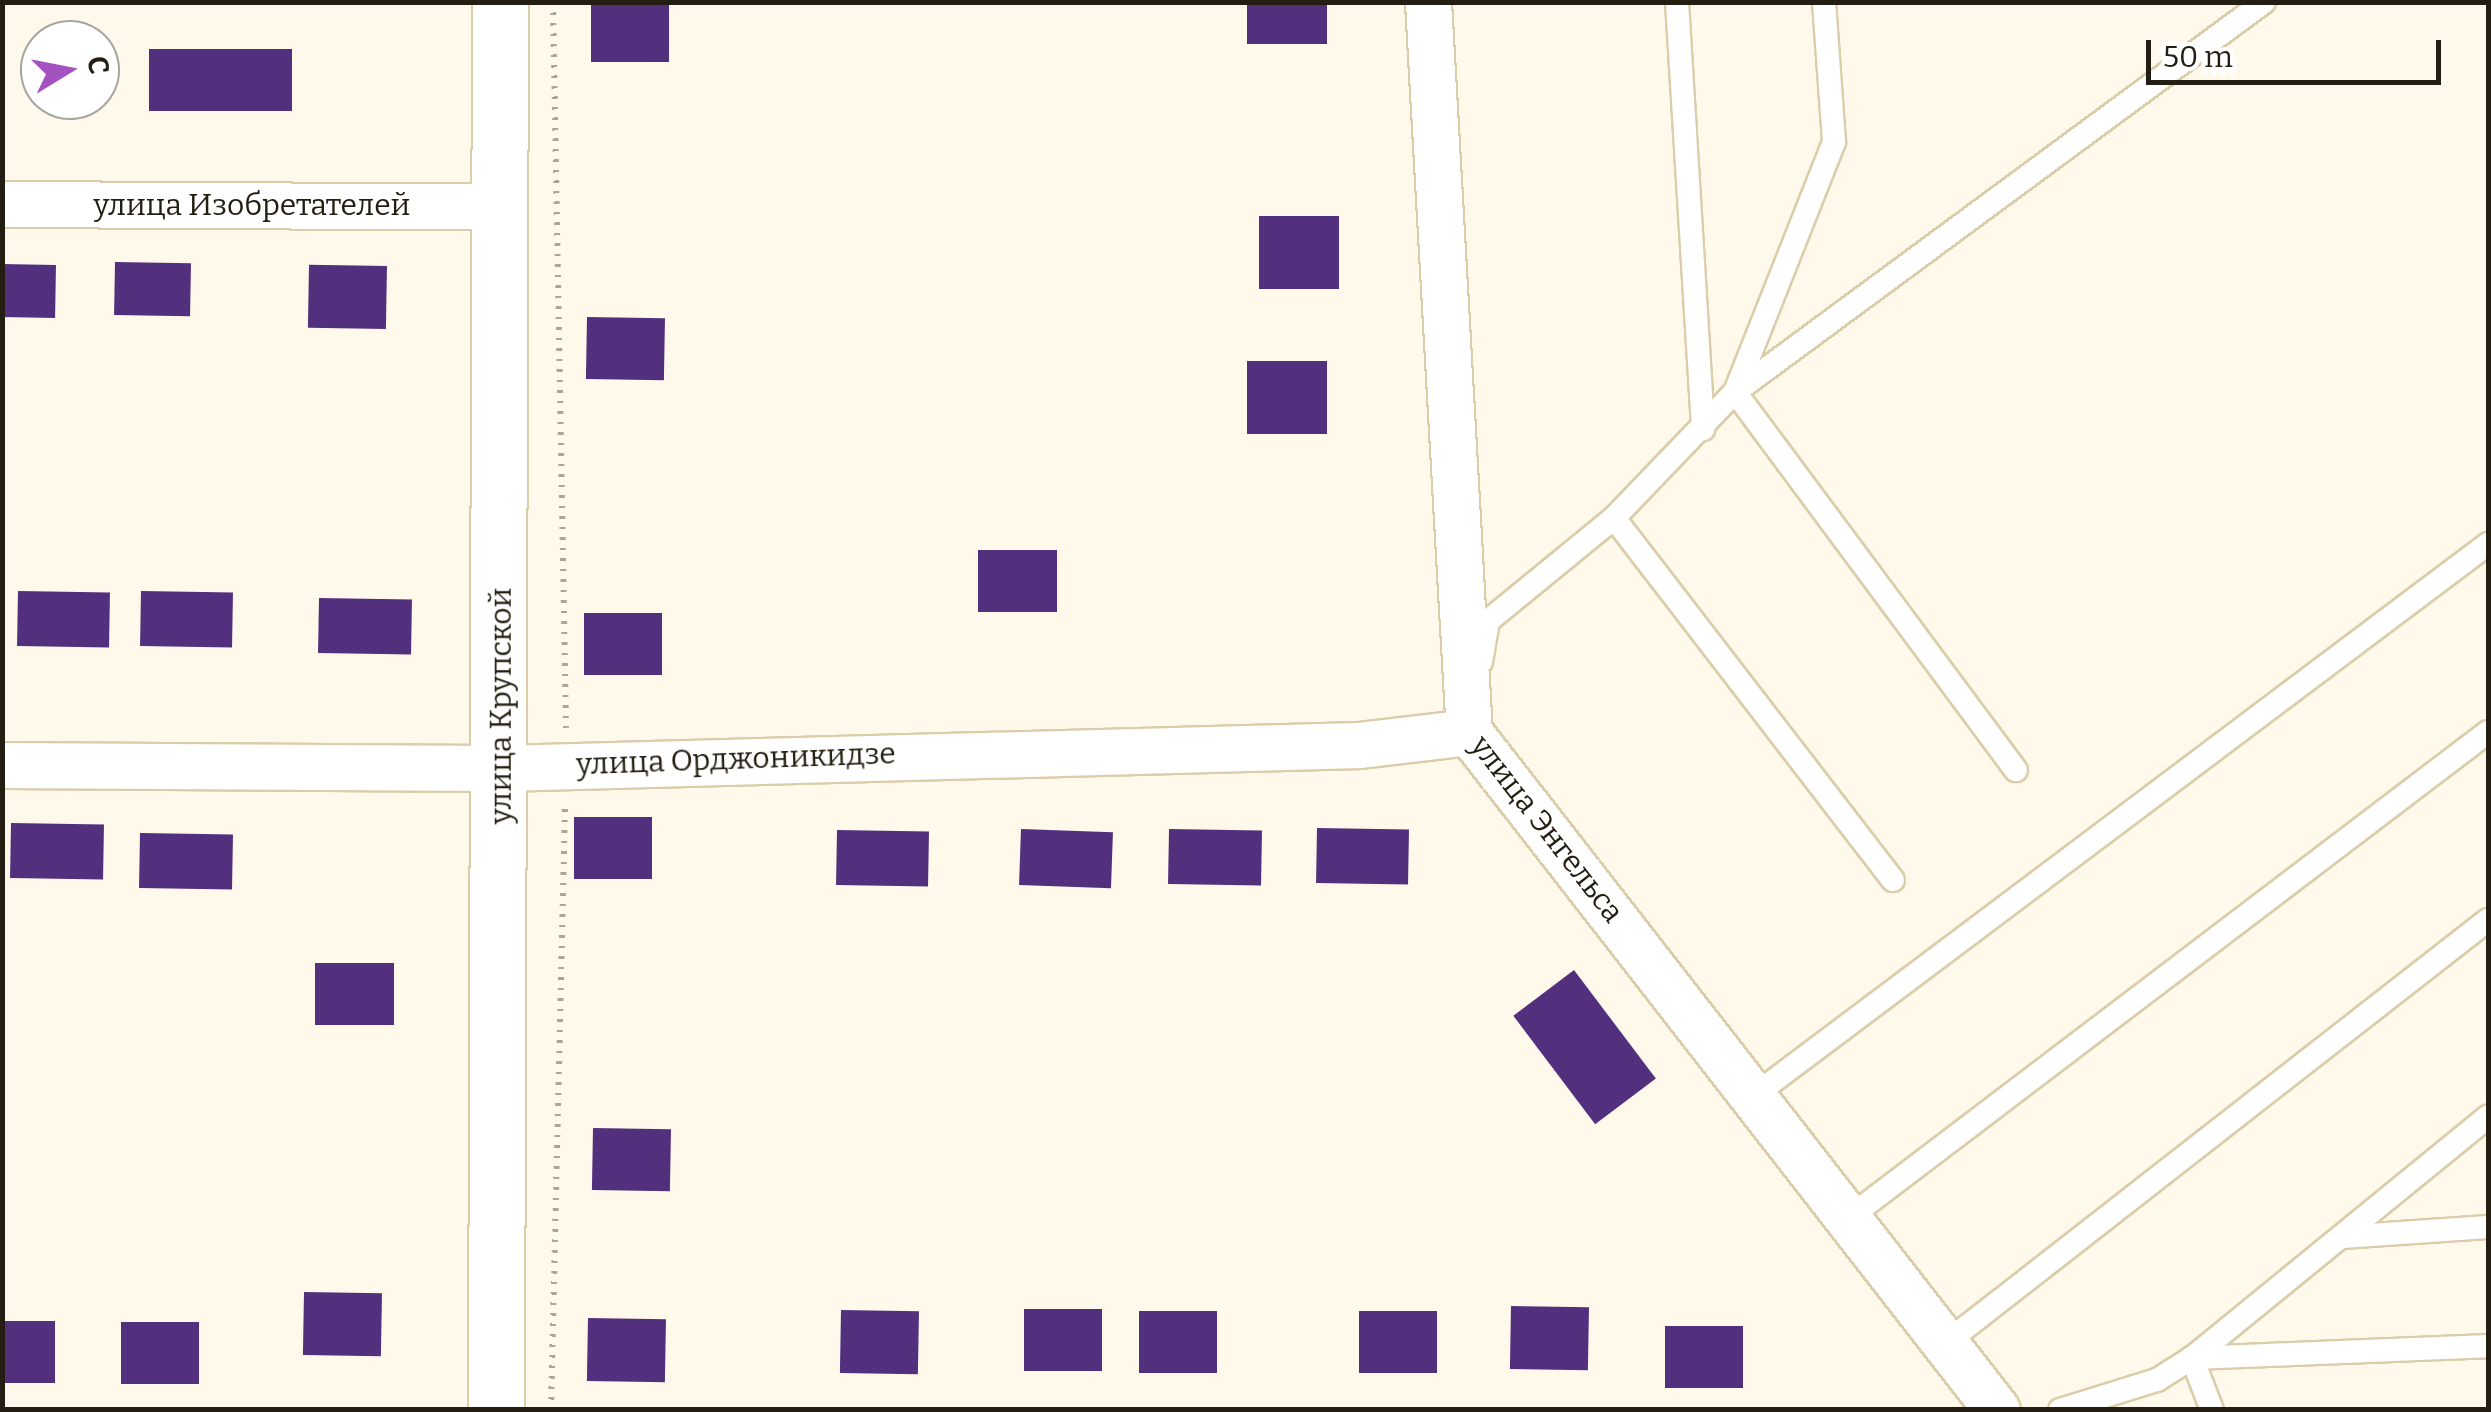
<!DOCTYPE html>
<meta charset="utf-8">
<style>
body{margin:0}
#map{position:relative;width:2491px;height:1412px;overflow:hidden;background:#fff9eb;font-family:Bitter,serif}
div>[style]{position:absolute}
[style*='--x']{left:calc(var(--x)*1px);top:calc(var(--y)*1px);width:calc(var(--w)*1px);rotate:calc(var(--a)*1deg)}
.building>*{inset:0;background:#52307d;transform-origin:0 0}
.path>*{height:6px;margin-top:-3px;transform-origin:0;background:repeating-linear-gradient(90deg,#aba597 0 2.5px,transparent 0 10.5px)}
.roads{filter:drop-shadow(2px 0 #dbcdaa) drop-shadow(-2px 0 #dbcdaa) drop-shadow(0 2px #dbcdaa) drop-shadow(0 -2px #dbcdaa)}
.lane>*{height:22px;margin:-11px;padding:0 11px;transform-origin:11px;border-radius:11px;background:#fff}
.street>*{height:45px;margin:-22.5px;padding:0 22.5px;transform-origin:22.5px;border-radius:22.5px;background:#fff}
.secondary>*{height:55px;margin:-27.5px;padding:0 27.5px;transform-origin:27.5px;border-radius:27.5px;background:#fff}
span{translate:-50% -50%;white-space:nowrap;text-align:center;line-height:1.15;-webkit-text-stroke:10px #fff;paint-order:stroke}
.street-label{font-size:30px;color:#231e11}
.frame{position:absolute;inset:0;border:5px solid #231e11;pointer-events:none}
.north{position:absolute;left:20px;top:20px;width:100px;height:100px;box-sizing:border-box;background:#fff;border:2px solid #a7a5a0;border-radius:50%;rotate:80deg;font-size:28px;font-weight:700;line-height:40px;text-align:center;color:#231e11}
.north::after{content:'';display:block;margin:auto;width:35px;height:45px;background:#a552c1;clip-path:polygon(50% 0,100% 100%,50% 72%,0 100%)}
.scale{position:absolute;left:2146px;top:40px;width:295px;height:45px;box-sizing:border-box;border:5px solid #231e11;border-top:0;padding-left:12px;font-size:30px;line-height:35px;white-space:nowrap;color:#231e11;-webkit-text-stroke:8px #fff;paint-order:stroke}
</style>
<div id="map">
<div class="building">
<div style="left:591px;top:2px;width:78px;height:60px"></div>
<div style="left:1247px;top:2px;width:80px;height:42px"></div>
<div style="left:292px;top:49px;width:62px;height:143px;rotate:90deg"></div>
<div style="left:1259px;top:216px;width:80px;height:73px"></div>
<div style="left:115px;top:262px;width:76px;height:53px;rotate:1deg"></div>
<div style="left:2px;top:264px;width:54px;height:53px;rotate:1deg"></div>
<div style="left:387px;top:266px;width:63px;height:78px;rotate:91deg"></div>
<div style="left:587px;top:317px;width:78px;height:62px;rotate:1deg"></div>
<div style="left:1247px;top:361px;width:80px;height:73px"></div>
<div style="left:978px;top:550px;width:79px;height:62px"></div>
<div style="left:18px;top:591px;width:92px;height:55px;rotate:1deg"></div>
<div style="left:141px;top:591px;width:92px;height:55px;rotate:1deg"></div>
<div style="left:319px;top:598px;width:93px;height:55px;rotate:1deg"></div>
<div style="left:584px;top:613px;width:78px;height:62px"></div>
<div style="left:574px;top:817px;width:78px;height:62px"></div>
<div style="left:11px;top:823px;width:93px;height:55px;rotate:1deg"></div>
<div style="left:1317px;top:828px;width:92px;height:55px;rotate:1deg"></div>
<div style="left:1021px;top:829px;width:92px;height:56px;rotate:2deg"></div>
<div style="left:1169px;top:829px;width:93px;height:55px;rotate:1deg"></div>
<div style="left:837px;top:830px;width:92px;height:55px;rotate:1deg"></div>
<div style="left:140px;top:833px;width:93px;height:55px;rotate:1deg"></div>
<div style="left:315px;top:963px;width:79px;height:62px"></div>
<div style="left:1574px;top:970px;width:136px;height:76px;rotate:53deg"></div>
<div style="left:593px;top:1128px;width:78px;height:62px;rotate:1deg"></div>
<div style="left:304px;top:1292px;width:78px;height:63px;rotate:1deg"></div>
<div style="left:1511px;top:1306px;width:78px;height:63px;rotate:1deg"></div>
<div style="left:1024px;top:1309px;width:78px;height:62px"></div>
<div style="left:841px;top:1310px;width:78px;height:63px;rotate:1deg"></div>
<div style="left:1139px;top:1311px;width:78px;height:62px"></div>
<div style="left:1359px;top:1311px;width:78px;height:62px"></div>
<div style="left:588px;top:1318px;width:78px;height:63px;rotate:1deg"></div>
<div style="left:2px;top:1321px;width:53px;height:62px"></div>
<div style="left:121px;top:1322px;width:78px;height:62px"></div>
<div style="left:1665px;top:1326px;width:78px;height:62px"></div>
</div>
<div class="path">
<div style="--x:553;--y:2;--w:726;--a:88.97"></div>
<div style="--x:551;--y:1410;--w:604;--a:-88.67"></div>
</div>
<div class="roads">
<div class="lane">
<div style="--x:1677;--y:2;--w:428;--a:86.5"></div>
<div style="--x:1824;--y:2;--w:140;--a:85.9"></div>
<div style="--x:1834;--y:142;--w:269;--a:111.6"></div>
<div style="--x:1735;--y:392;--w:471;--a:53.4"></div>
<div style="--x:1614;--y:518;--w:457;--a:52.4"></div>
<div style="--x:1481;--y:662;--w:42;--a:-80.3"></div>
<div style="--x:1488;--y:621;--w:163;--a:-39.3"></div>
<div style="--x:1614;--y:518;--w:175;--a:-46.2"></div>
<div style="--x:1735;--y:392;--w:657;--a:-36.4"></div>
<div style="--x:1756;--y:1094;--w:916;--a:-36.92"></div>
<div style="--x:1851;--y:1216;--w:800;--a:-37.23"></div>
<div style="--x:2342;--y:1237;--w:146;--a:-3.9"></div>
<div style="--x:1947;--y:1342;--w:686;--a:-37.96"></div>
<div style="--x:2060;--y:1410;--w:102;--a:-17.2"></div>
<div style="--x:2157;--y:1380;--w:41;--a:-32.2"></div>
<div style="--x:2192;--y:1358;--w:382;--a:-39.2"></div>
<div style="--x:2212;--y:1410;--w:56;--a:-111"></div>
<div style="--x:2192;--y:1358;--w:296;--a:-2.3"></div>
</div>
<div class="street">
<div style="--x:1428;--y:2;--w:731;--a:86.79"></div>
<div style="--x:1469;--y:732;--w:859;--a:52.09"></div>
<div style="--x:2;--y:204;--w:499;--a:0.3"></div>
<div style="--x:2;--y:765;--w:500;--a:0.34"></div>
<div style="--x:502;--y:768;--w:857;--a:-1.54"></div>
<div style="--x:1359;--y:745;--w:111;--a:-6.7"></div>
</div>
<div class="secondary">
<div style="--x:496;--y:1410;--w:1408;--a:-89.84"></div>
</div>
</div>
<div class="street-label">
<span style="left:252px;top:205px">улица Изобретателей</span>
<span style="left:501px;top:706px;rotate:-90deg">улица Крупской</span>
<span style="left:736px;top:759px;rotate:-2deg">улица Орджоникидзе</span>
<span style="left:1547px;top:829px;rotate:52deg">улица Энгельса</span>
</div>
<div class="frame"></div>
<div class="north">С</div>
<div class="scale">50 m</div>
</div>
